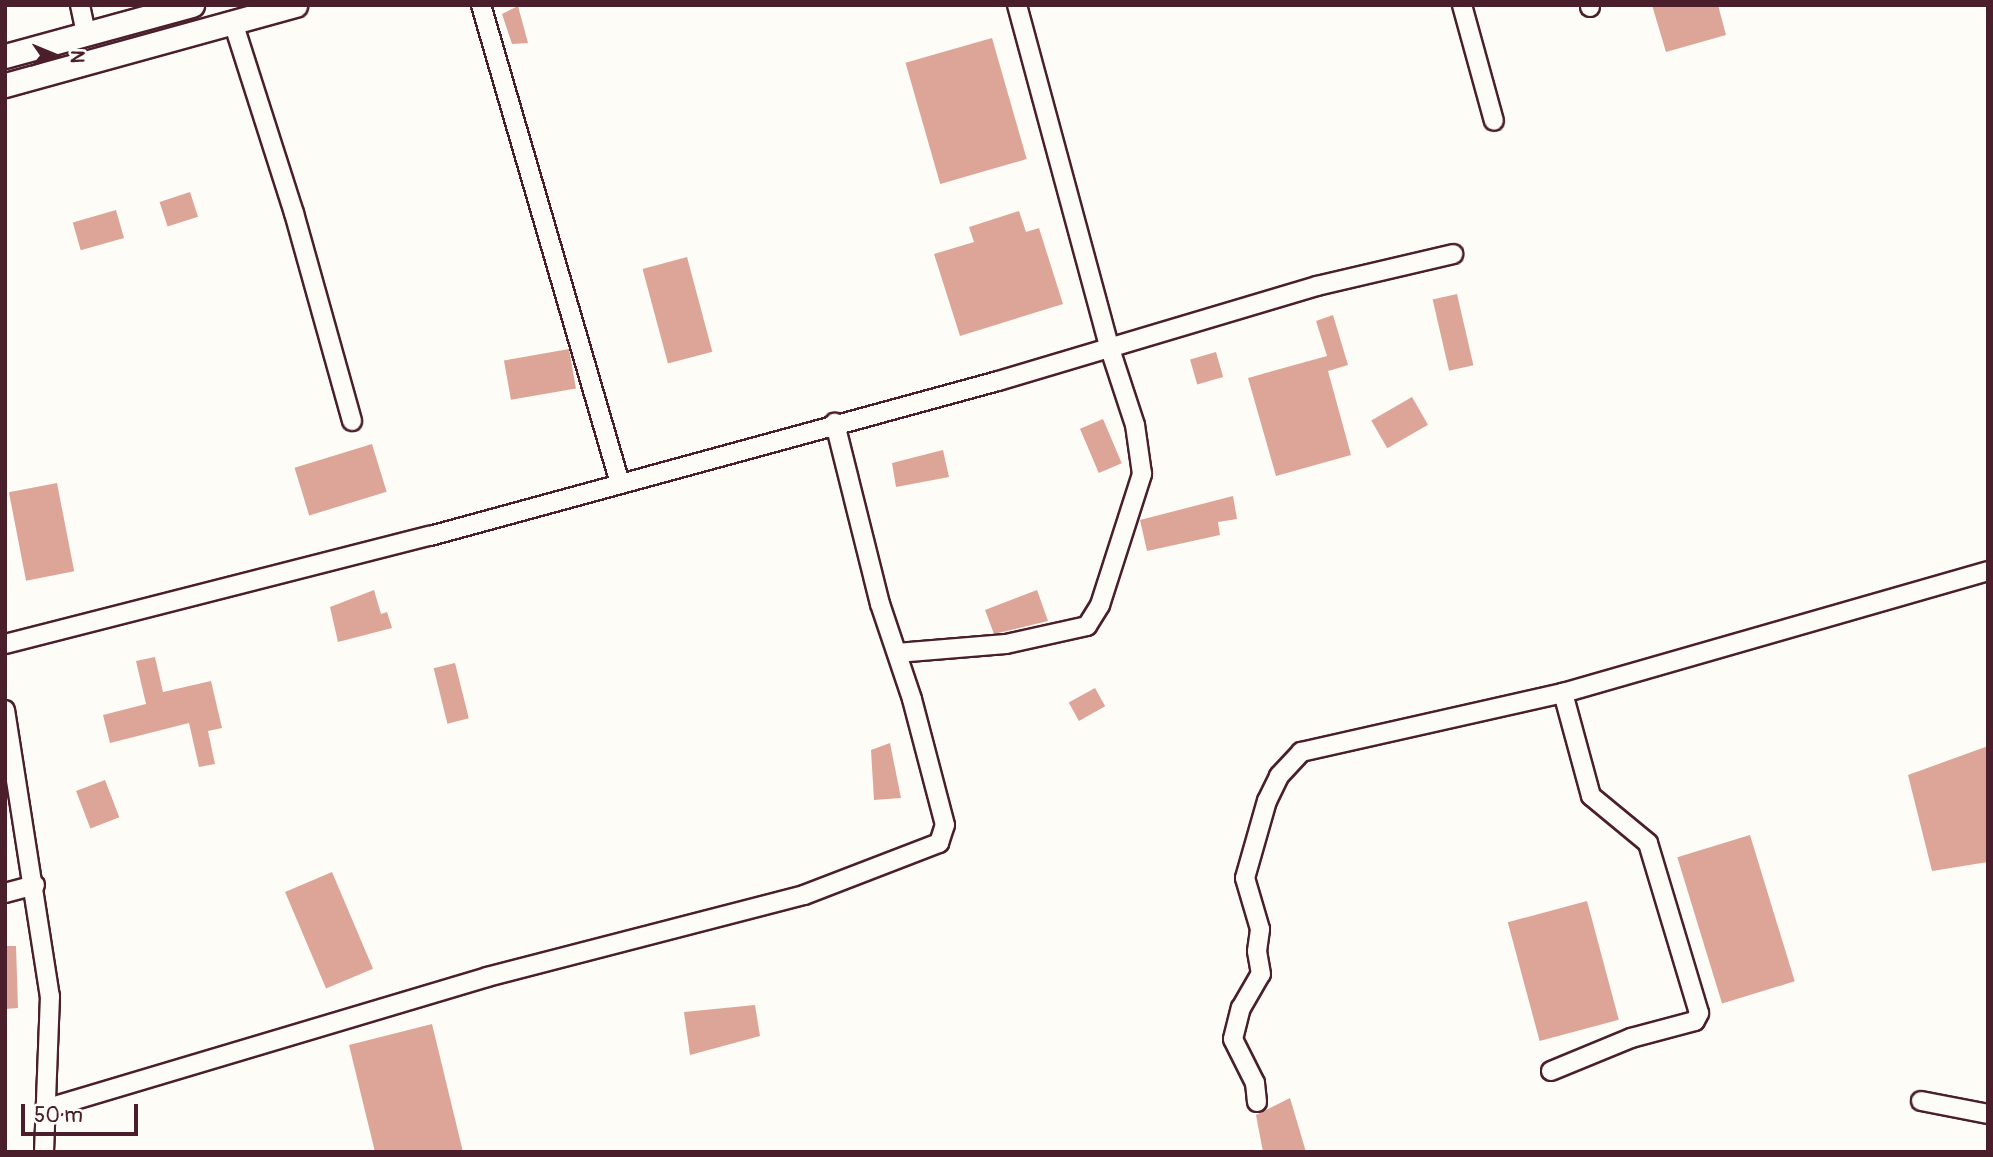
<!DOCTYPE html>
<style>
body{margin:0}
#map{position:relative;width:1993px;height:1157px;overflow:hidden;background:#fdfcf7;font-family:Pangolin,sans-serif}
div>[style]{position:absolute}
[style*='--x']{left:calc(var(--x)*1px);top:calc(var(--y)*1px);width:calc(var(--w)*1px);rotate:calc(var(--a)*1deg)}
.building>*{inset:0;background:#dda598;transform-origin:0 0}
.roads{filter:drop-shadow(2px 0 #4a1f2b) drop-shadow(-2px 0 #4a1f2b) drop-shadow(0 2px #4a1f2b) drop-shadow(0 -2px #4a1f2b)}
.minor>*{height:18px;margin:-9px;padding:0 9px;transform-origin:9px;border-radius:9px;background:#fdfcf7}
.major>*{height:23px;margin:-11.5px;padding:0 11.5px;transform-origin:11.5px;border-radius:11.5px;background:#fdfcf7}
span{translate:-50% -50%;white-space:nowrap;text-align:center;line-height:1.15;-webkit-text-stroke:7px #fdfcf7;paint-order:stroke}
.frame{position:absolute;inset:0;border:7px solid #4a1f2b;pointer-events:none}
.north{position:absolute;left:21px;top:21px;width:70px;height:70px;-webkit-text-stroke:5px #fdfcf7;paint-order:stroke;rotate:92deg;font-size:19px;font-weight:700;line-height:28px;text-align:center;color:#4a1f2b}
.north::after{content:'';display:block;margin:auto;width:24px;height:32px;background:#4a1f2b;clip-path:polygon(50% 0,100% 100%,50% 72%,0 100%)}
.scale{position:absolute;left:21px;top:1104px;width:117px;height:32px;box-sizing:border-box;border:4px solid #4a1f2b;border-top:0;padding-left:9px;font-size:21px;line-height:24px;white-space:nowrap;color:#4a1f2b;-webkit-text-stroke:5px #fdfcf7;paint-order:stroke}
</style>
<div id="map">
<div class="building">
<div style="clip-path:polygon(1652px 5px,1718px 5px,1726px 35px,1666px 52px)"></div>
<div style="clip-path:polygon(518px 6px,528px 43px,512px 44px,502px 14px)"></div>
<div style="left:992px;top:38px;width:126px;height:90px;rotate:74deg"></div>
<div style="left:190px;top:192px;width:26px;height:32px;rotate:72deg"></div>
<div style="left:116px;top:210px;width:29px;height:45px;rotate:74deg"></div>
<div style="clip-path:polygon(1019px 211px,1026px 232px,1039px 228px,1063px 304px,960px 336px,934px 254px,974px 242px,969px 227px)"></div>
<div style="left:687px;top:257px;width:98px;height:46px;rotate:75deg"></div>
<div style="left:1457px;top:294px;width:73px;height:25px;rotate:77deg"></div>
<div style="clip-path:polygon(1333px 315px,1348px 365px,1328px 371px,1351px 455px,1276px 476px,1248px 378px,1327px 356px,1316px 321px)"></div>
<div style="left:569px;top:349px;width:40px;height:66px;rotate:80deg"></div>
<div style="left:1216px;top:352px;width:26px;height:27px;rotate:74deg"></div>
<div style="left:1412px;top:397px;width:32px;height:47px;rotate:60deg"></div>
<div style="left:1103px;top:419px;width:48px;height:25px;rotate:67deg"></div>
<div style="left:372px;top:444px;width:50px;height:81px;rotate:73deg"></div>
<div style="clip-path:polygon(943px 450px,949px 477px,896px 487px,892px 463px)"></div>
<div style="left:57px;top:483px;width:90px;height:49px;rotate:79deg"></div>
<div style="clip-path:polygon(1233px 496px,1237px 519px,1218px 522px,1220px 535px,1147px 551px,1140px 520px)"></div>
<div style="clip-path:polygon(374px 590px,381px 614px,387px 612px,392px 628px,338px 642px,330px 607px)"></div>
<div style="clip-path:polygon(1037px 590px,1048px 621px,994px 634px,985px 610px)"></div>
<div style="clip-path:polygon(155px 657px,163px 692px,211px 681px,222px 728px,208px 731px,215px 764px,199px 767px,189px 723px,110px 743px,103px 715px,146px 704px,136px 661px)"></div>
<div style="left:455px;top:663px;width:57px;height:22px;rotate:76deg"></div>
<div style="left:1095px;top:688px;width:21px;height:30px;rotate:61deg"></div>
<div style="clip-path:polygon(890px 743px,901px 798px,874px 800px,871px 750px)"></div>
<div style="clip-path:polygon(1988px 746px,1988px 862px,1932px 871px,1908px 775px)"></div>
<div style="left:105px;top:780px;width:40px;height:31px;rotate:69deg"></div>
<div style="left:1750px;top:835px;width:153px;height:76px;rotate:73deg"></div>
<div style="left:332px;top:872px;width:105px;height:51px;rotate:67deg"></div>
<div style="left:1587px;top:901px;width:123px;height:82px;rotate:75deg"></div>
<div style="clip-path:polygon(5px 946px,16px 946px,18px 1008px,5px 1009px)"></div>
<div style="clip-path:polygon(755px 1005px,760px 1036px,690px 1055px,684px 1012px)"></div>
<div style="clip-path:polygon(432px 1024px,463px 1152px,375px 1152px,349px 1045px)"></div>
<div style="clip-path:polygon(1290px 1098px,1306px 1152px,1263px 1152px,1256px 1115px)"></div>
</div>
<div class="roads">
<div class="minor">
<div style="--x:80;--y:5;--w:30;--a:78"></div>
<div style="--x:481;--y:5;--w:498;--a:73.8"></div>
<div style="--x:1462;--y:5;--w:120;--a:74.6"></div>
<div style="--x:1590;--y:5;--w:2;--a:90"></div>
<div style="--x:233;--y:22;--w:201;--a:72.3"></div>
<div style="--x:294;--y:213;--w:216;--a:74.4"></div>
<div style="--x:5;--y:644;--w:439;--a:-14.3"></div>
<div style="--x:430;--y:536;--w:589;--a:-15.26"></div>
<div style="--x:998;--y:381;--w:333;--a:-16.6"></div>
<div style="--x:1317;--y:286;--w:140;--a:-13.2"></div>
<div style="--x:897;--y:653;--w:109;--a:-4.7"></div>
<div style="--x:1006;--y:644;--w:83;--a:-12.5"></div>
<div style="--x:1087;--y:626;--w:25;--a:-58"></div>
<div style="--x:1100;--y:605;--w:138;--a:-72.2"></div>
<div style="--x:1142;--y:474;--w:49;--a:-98.1"></div>
<div style="--x:1135;--y:425;--w:83;--a:-108.2"></div>
<div style="--x:1109;--y:346;--w:353;--a:-105.1"></div>
<div style="--x:5;--y:710;--w:290;--a:81.1"></div>
<div style="--x:50;--y:996;--w:156;--a:92.2"></div>
<div style="--x:5;--y:893;--w:31;--a:-15"></div>
<div style="--x:1551;--y:1071;--w:87;--a:-22.4"></div>
<div style="--x:1631;--y:1038;--w:66;--a:-14.9"></div>
<div style="--x:1695;--y:1021;--w:9;--a:-63"></div>
<div style="--x:1699;--y:1013;--w:177;--a:-106.7"></div>
<div style="--x:1648;--y:843;--w:74;--a:-140.5"></div>
<div style="--x:1591;--y:796;--w:107;--a:-105.2"></div>
<div style="--x:1921;--y:1101;--w:68;--a:11"></div>
<div style="--x:1257;--y:1102;--w:19;--a:-96"></div>
<div style="--x:1255;--y:1083;--w:49;--a:-116.6"></div>
<div style="--x:1233;--y:1039;--w:32;--a:-76"></div>
<div style="--x:1241;--y:1008;--w:39;--a:-60"></div>
<div style="--x:1261;--y:974;--w:23;--a:-100"></div>
<div style="--x:1257;--y:951;--w:22;--a:-82"></div>
<div style="--x:1260;--y:929;--w:53;--a:-106.4"></div>
<div style="--x:1245;--y:878;--w:80;--a:-74.1"></div>
<div style="--x:1267;--y:801;--w:28;--a:-64"></div>
<div style="--x:1279;--y:776;--w:33;--a:-47"></div>
<div style="--x:1301;--y:752;--w:269;--a:-12.7"></div>
<div style="--x:1563;--y:693;--w:442;--a:-16"></div>
<div style="--x:48;--y:1108;--w:458;--a:-16.6"></div>
<div style="--x:487;--y:977;--w:327;--a:-14.5"></div>
<div style="--x:804;--y:895;--w:145;--a:-21.1"></div>
<div style="--x:939;--y:843;--w:19;--a:-72"></div>
<div style="--x:945;--y:825;--w:130;--a:-104.7"></div>
<div style="--x:912;--y:699;--w:100;--a:-108.6"></div>
<div style="--x:880;--y:604;--w:187;--a:-104"></div>
</div>
<div class="major">
<div style="--x:5;--y:56;--w:194;--a:-15.3"></div>
<div style="--x:5;--y:85;--w:301;--a:-15.4"></div>
</div>
</div>
<div class="frame"></div>
<div class="north">N</div>
<div class="scale">50 m</div>
</div>
